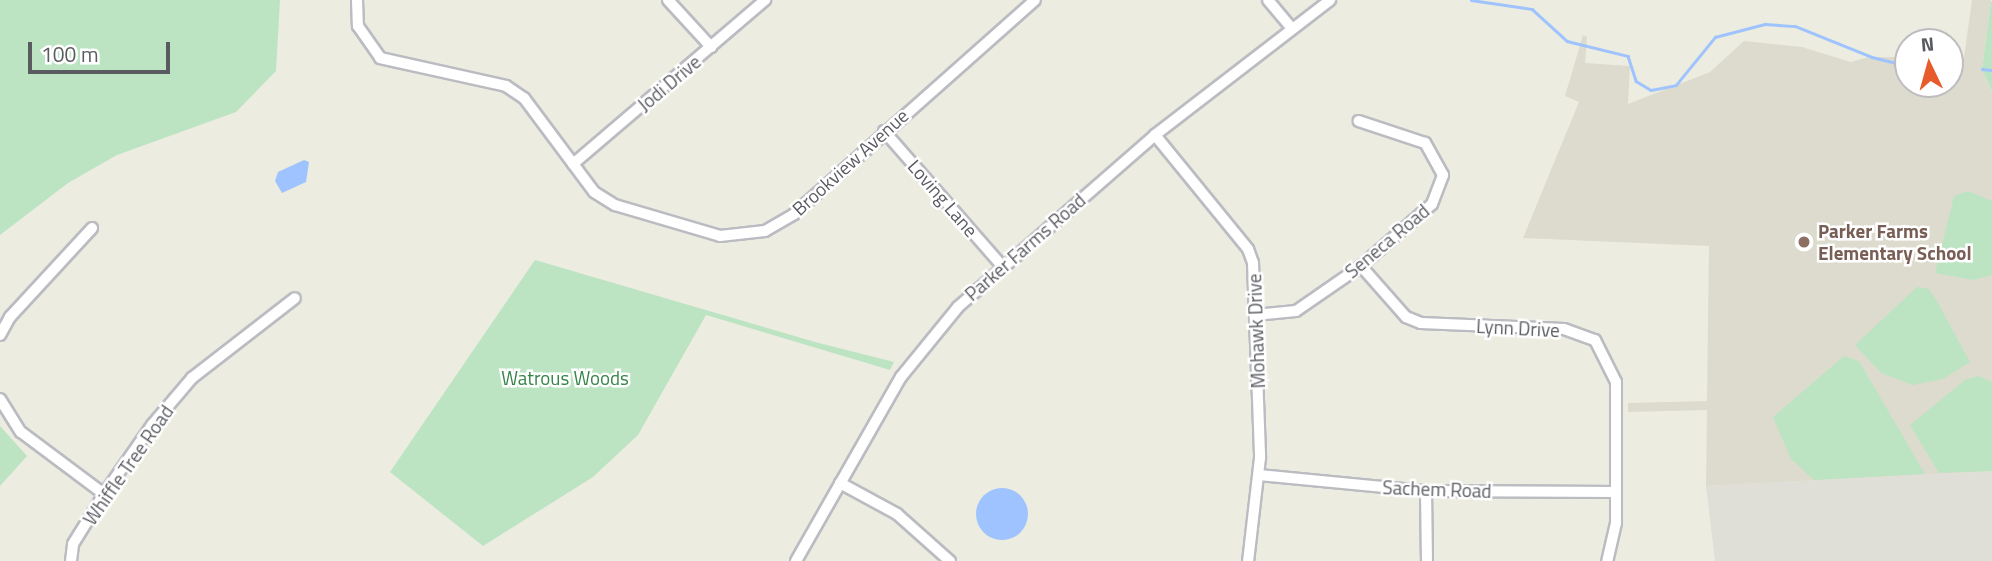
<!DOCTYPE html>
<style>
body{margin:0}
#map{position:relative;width:1992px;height:561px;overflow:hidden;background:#ecece0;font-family:"Titillium Web",sans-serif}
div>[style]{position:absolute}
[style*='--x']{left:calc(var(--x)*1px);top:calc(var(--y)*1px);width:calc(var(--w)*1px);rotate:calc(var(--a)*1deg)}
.industrial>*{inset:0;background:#dfdfd8}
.education>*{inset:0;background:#dcdbce}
.green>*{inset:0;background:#bce4c3}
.water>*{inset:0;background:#9ec3fe}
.round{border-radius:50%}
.stream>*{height:2.5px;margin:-1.25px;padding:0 1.25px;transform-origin:1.25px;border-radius:1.25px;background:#9ec3fe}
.roads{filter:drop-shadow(2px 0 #bbbcc2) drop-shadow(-2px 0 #bbbcc2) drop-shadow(0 2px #bbbcc2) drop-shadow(0 -2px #bbbcc2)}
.minor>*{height:10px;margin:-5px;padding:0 5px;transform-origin:5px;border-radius:5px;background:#fff}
.dots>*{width:19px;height:19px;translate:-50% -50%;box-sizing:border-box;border:4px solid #fff;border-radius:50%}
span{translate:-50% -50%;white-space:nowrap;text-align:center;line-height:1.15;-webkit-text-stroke:5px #fff;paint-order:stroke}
.street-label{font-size:19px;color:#595b61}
.education-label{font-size:19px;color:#785e54;font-weight:700}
.left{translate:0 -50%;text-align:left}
.park-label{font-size:19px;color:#358447}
.north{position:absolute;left:1894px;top:28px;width:70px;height:70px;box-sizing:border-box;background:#fff;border:2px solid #bdbdc0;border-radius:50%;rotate:355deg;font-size:19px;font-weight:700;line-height:28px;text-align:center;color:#595b61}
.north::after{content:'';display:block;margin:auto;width:24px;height:32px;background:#e85b2b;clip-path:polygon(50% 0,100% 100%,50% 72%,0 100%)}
.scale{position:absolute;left:28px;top:42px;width:142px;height:32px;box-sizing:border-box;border:4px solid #595b61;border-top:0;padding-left:9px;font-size:21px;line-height:24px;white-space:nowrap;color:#595b61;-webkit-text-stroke:5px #fff;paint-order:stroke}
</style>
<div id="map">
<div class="industrial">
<div style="clip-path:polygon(1992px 471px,1992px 561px,1715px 561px,1706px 486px)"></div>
</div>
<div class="education">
<div style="clip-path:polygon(1972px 0,1991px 0,1982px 69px,1992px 93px,1992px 471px,1706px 486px,1707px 410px,1628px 412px,1628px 403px,1707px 401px,1709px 246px,1523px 238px,1579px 102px,1565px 96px,1583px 35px,1587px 37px,1585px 63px,1630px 66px,1628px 104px,1710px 72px,1744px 41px,1802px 47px,1851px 62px,1869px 57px,1908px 57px,1908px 84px,1950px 84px,1950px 57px,1964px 57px)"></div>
</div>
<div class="green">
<div style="clip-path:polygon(0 0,280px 0,276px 71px,236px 112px,117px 155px,68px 183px,0 235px)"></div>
<div style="clip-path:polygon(1991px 1px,1992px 2px,1992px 92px,1982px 69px)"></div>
<div style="clip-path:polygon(1968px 191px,1992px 201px,1992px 275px,1973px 280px,1935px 273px,1954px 196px)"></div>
<div style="clip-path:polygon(535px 260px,815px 342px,894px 362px,890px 370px,706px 315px,638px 435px,593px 477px,483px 546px,390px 472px)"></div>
<div style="clip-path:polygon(1917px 287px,1929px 289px,1937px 301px,1970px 362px,1943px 379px,1913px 385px,1881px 373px,1855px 345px)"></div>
<div style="clip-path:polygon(1844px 356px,1859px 361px,1925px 474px,1814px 480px,1791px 459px,1773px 417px)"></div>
<div style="clip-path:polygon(1979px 376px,1992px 382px,1992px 471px,1939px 473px,1910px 425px,1965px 380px)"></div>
<div style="clip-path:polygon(0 426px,27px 456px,0 486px)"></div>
</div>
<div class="water">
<div style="clip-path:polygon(304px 160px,309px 162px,306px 182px,282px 193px,275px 181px,278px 172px)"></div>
<div class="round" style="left:976px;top:488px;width:52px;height:52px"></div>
</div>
<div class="stream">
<div style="--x:1471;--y:0;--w:62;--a:8.4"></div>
<div style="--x:1532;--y:9;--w:47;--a:42.4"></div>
<div style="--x:1567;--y:41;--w:63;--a:13.8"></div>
<div style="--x:1628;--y:56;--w:26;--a:72"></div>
<div style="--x:1636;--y:81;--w:17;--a:31"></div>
<div style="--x:1651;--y:90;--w:25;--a:-11"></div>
<div style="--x:1676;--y:85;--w:62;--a:-50.9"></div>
<div style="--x:1715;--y:37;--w:52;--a:-14.6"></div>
<div style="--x:1765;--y:24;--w:30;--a:4"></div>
<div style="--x:1795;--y:26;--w:83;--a:21.9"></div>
<div style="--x:1872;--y:57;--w:37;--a:14"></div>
<div style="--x:1982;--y:69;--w:10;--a:6"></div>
<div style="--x:1950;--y:70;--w:9;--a:-6"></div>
</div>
<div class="roads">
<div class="minor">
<div style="--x:357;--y:0;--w:26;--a:88"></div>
<div style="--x:358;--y:26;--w:39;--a:55"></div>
<div style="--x:380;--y:58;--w:129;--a:12.5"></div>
<div style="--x:506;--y:86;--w:22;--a:34"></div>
<div style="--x:524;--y:98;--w:117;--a:53.3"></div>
<div style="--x:594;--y:192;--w:25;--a:32"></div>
<div style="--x:615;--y:205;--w:109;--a:16.4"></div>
<div style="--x:720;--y:236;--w:45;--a:-6.3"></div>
<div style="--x:765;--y:231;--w:34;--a:-30"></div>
<div style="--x:794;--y:214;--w:322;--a:-41.6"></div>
<div style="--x:668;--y:0;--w:64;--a:47.5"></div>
<div style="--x:1268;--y:0;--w:35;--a:50"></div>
<div style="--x:884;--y:131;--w:179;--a:48.8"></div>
<div style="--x:1155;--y:135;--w:147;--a:50.8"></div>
<div style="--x:1248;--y:249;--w:15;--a:70"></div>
<div style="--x:1253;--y:263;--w:195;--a:87.9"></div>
<div style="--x:1260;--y:458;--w:104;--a:96.6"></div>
<div style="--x:573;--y:164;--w:253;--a:-40.5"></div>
<div style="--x:1361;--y:266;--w:68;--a:48.6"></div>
<div style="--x:1406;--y:317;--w:16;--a:22"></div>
<div style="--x:1421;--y:323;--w:143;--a:2.4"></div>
<div style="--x:1564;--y:329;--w:33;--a:20"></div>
<div style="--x:1595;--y:340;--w:47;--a:63.4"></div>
<div style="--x:1616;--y:382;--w:141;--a:90"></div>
<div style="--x:1616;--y:523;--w:39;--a:103"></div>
<div style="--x:1255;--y:315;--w:41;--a:-5.6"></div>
<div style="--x:1296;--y:311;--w:79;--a:-34.7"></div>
<div style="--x:1361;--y:266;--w:94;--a:-41.1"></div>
<div style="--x:1432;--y:204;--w:31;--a:-69"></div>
<div style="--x:1443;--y:175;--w:37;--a:-119"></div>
<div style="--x:1425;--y:143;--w:70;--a:-161.6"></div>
<div style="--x:0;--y:335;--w:21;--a:-61"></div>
<div style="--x:10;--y:317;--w:121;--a:-47.3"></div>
<div style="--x:0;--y:399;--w:39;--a:58"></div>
<div style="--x:21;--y:432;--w:104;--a:36.8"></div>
<div style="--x:1259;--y:475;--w:168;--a:5.5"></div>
<div style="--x:1426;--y:491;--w:190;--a:0.3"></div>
<div style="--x:840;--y:483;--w:65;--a:28.5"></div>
<div style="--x:897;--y:514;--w:71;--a:41.6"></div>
<div style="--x:1426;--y:491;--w:70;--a:89.2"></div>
<div style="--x:71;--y:561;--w:17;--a:-83"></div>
<div style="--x:73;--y:544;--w:59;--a:-58.2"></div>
<div style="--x:104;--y:494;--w:84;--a:-55.2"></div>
<div style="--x:152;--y:425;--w:62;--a:-49.6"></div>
<div style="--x:192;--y:378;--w:130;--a:-37.8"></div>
<div style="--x:796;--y:561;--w:212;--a:-60.3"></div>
<div style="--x:901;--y:377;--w:90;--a:-50.8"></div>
<div style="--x:958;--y:307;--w:262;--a:-41.1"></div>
<div style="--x:1155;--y:135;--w:221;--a:-37.6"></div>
</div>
</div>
<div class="dots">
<div style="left:1804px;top:242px;background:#8d6e63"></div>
</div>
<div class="street-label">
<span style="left:669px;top:83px;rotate:-40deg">Jodi Drive</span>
<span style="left:850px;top:162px;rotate:-42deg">Brookview Avenue</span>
<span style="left:943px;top:198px;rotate:49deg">Loving Lane</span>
<span style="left:1387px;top:241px;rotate:-40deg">Seneca Road</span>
<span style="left:1025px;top:247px;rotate:-41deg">Parker Farms Road</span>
<span style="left:1518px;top:328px;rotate:3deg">Lynn Drive</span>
<span style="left:1256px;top:331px;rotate:-92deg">Mohawk Drive</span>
<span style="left:128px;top:465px;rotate:-55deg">Whiffle Tree Road</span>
<span style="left:1437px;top:489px;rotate:2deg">Sachem Road</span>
</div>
<div class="education-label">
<span class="left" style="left:1818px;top:242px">Parker Farms<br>Elementary School</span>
</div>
<div class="park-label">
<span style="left:565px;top:378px">Watrous Woods</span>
</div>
<div class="north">N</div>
<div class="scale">100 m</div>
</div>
